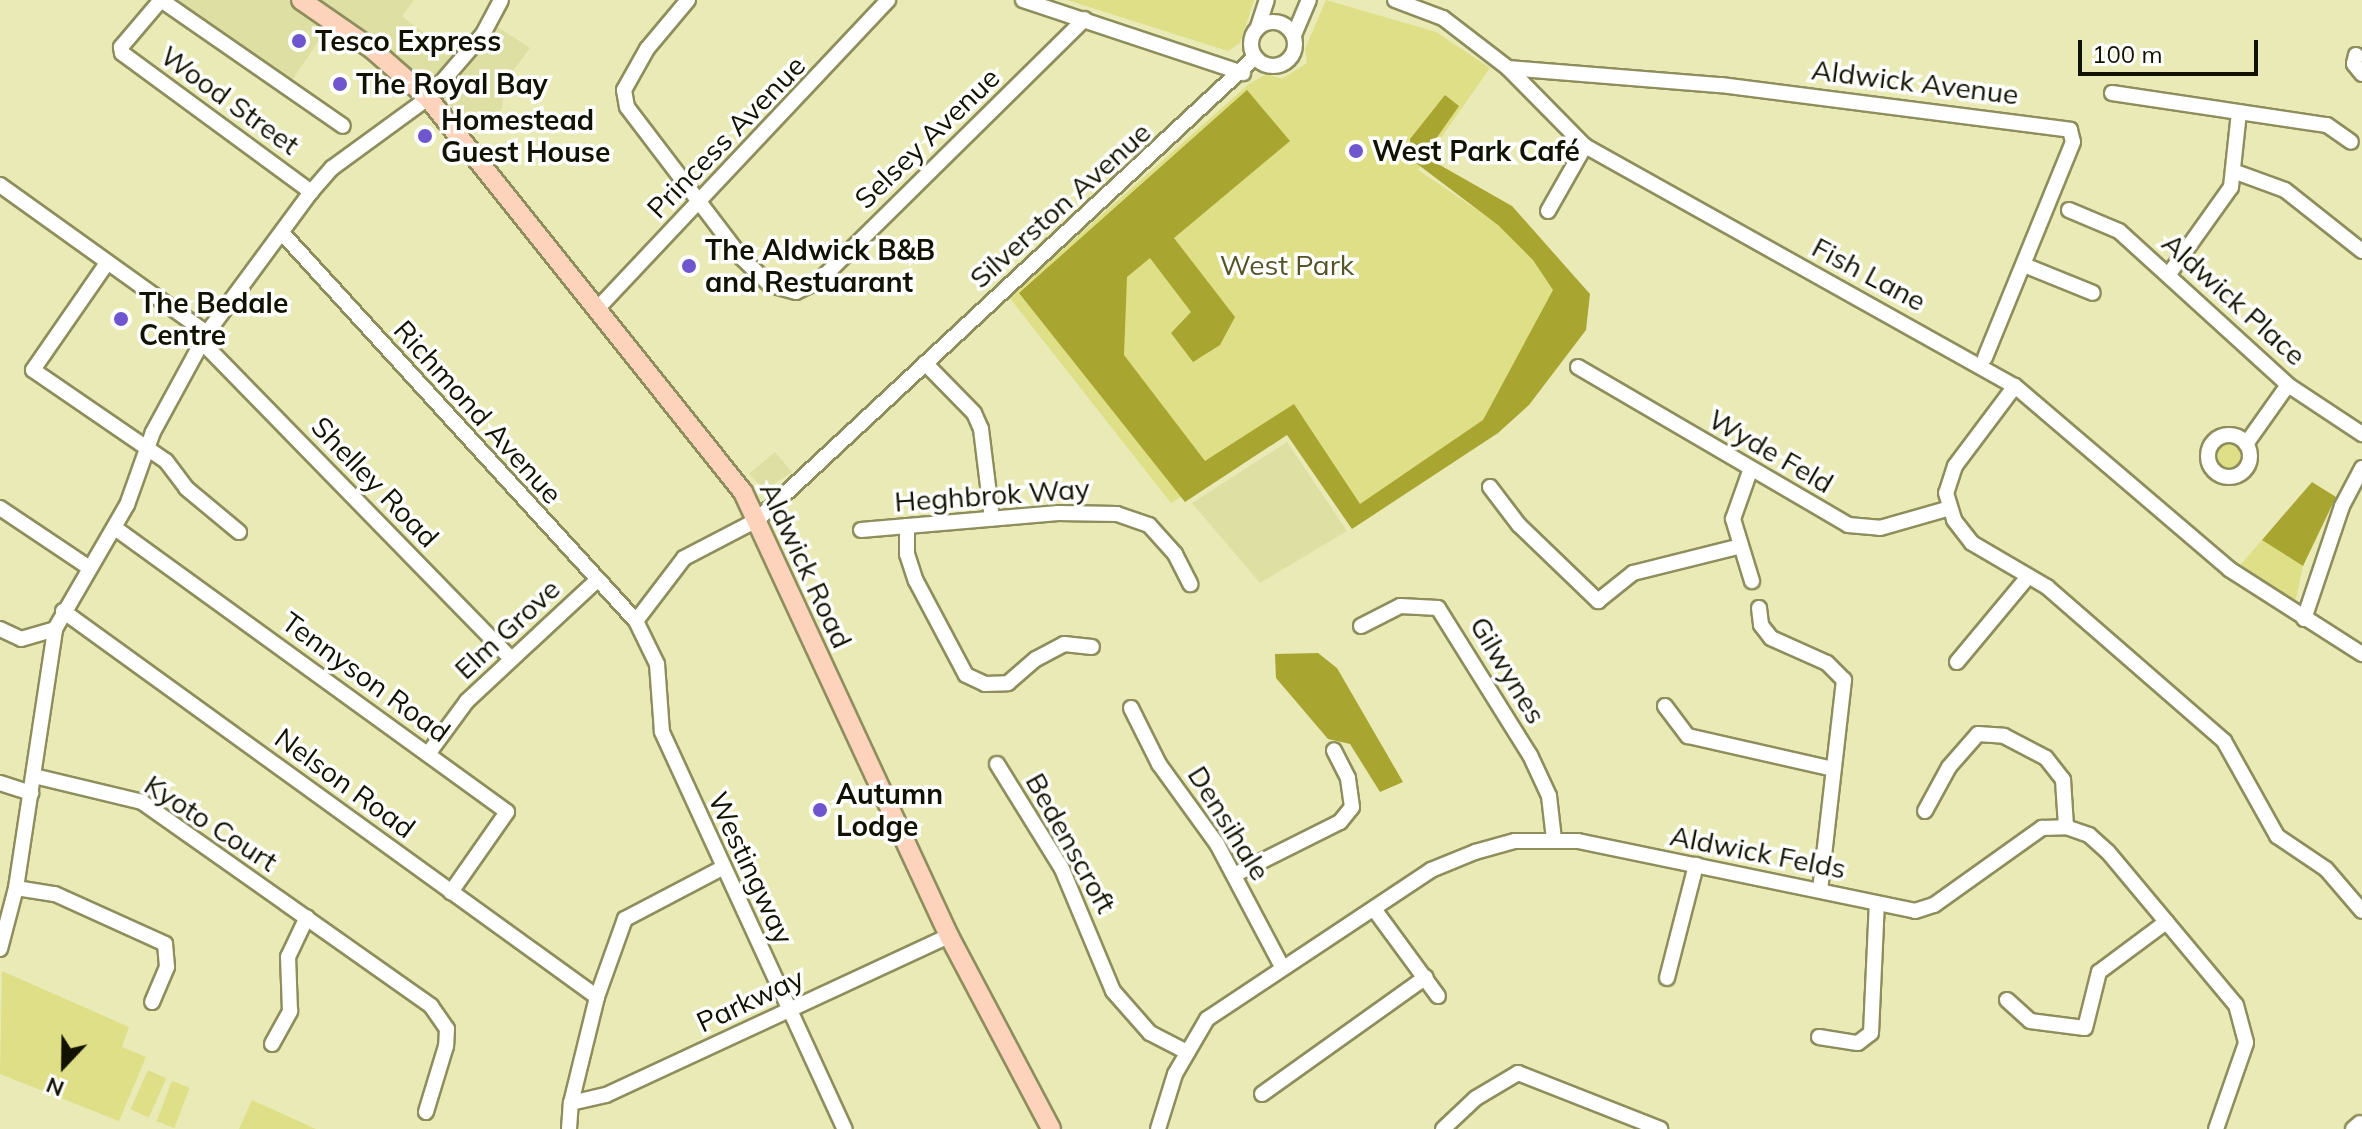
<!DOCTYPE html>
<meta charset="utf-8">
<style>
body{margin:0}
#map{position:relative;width:2362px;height:1129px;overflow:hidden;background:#e9eab6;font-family:Mulish,sans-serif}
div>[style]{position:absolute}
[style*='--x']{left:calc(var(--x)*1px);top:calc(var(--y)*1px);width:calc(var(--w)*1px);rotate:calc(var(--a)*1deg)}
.built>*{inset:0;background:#dedfa2}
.green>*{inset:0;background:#dedf87;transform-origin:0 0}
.round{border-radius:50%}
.forest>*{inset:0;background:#a8a631}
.roads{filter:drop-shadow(2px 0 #8e8e5d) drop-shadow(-2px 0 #8e8e5d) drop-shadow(0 2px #8e8e5d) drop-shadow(0 -2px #8e8e5d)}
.minor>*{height:14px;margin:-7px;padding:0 7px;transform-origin:7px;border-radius:7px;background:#fff}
.minor>.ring{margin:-7px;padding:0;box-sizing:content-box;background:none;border:14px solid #fff;border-radius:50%}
.major>*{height:18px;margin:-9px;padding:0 9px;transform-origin:9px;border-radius:9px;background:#fed3bc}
.dots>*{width:22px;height:22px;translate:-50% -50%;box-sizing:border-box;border:4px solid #fff;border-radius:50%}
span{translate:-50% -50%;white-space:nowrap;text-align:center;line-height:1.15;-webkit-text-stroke:7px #fff;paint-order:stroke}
.poi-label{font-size:28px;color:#121201;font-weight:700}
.left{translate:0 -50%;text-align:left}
.street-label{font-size:28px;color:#121201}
.park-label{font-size:28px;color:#555427}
.north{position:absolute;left:24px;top:1025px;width:80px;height:80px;-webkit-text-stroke:6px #fff;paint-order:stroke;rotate:202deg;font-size:22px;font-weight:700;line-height:32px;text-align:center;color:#121201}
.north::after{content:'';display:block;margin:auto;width:28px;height:36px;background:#121201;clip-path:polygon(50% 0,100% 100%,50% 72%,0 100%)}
.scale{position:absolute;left:2078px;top:40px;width:180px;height:36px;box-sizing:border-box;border:4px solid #121201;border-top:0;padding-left:10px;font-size:24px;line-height:28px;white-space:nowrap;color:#121201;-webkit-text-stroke:6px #fff;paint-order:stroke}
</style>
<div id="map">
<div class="built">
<div style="clip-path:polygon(170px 0,414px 0,402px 16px,464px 64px,493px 24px,530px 48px,504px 83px,502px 109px,475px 132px,433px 88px,337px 14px,290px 83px)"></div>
<div style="clip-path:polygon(1287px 442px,1347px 531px,1260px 583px,1192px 503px)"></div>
<div style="clip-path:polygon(775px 452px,792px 472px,765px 490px,749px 474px)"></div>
</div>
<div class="green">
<div style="clip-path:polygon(1067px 0,1254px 0,1240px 43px,1228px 51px)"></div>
<div style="clip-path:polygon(1326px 0,1436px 32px,1490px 68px,1418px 170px,1571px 273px,1494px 430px,1356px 519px,1293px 426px,1171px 503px,1009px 297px,1250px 83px,1267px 74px,1282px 79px,1307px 63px,1305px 49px)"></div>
<div class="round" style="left:2211px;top:439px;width:36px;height:36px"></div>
<div style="clip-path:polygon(2262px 540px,2303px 566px,2295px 603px,2237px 569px)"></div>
<div style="clip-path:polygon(2px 971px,129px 1027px,122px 1047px,146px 1057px,119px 1121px,0 1074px)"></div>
<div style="left:148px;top:1070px;width:20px;height:43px;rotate:24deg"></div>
<div style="left:172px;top:1081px;width:19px;height:43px;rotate:21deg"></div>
<div style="clip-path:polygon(252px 1100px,316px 1129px,239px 1129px)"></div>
</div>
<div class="forest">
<div style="clip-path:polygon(1247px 90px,1290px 141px,1174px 238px,1235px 317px,1220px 345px,1193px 362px,1171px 333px,1191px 312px,1150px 258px,1127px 277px,1124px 355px,1205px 461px,1294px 404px,1360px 504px,1483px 420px,1553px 290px,1533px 260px,1498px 225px,1412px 160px,1410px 139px,1445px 95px,1459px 106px,1424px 156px,1512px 206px,1590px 294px,1586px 330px,1529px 405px,1498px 433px,1352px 529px,1287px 435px,1185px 502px,1019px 293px)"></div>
<div style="clip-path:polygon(2312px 482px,2336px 497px,2303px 566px,2262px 540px)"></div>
<div style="clip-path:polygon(1318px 653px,1337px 668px,1403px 782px,1380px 792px,1350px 744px,1328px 739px,1276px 678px,1275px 654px)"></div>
</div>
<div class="roads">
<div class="minor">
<div style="--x:161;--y:0;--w:62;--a:130.4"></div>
<div style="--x:121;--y:47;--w:6;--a:81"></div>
<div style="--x:122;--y:53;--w:235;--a:36.3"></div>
<div style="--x:161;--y:0;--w:221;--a:34.7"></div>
<div style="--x:688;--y:0;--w:64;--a:129.9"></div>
<div style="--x:647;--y:49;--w:47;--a:119.3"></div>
<div style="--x:624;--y:90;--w:17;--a:80"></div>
<div style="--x:627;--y:107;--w:190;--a:52.7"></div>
<div style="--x:742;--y:258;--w:39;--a:44"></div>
<div style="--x:770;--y:285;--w:27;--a:15"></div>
<div style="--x:796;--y:292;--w:25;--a:-26"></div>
<div style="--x:819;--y:281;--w:373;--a:-44.6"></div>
<div style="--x:1023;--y:0;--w:232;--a:18.4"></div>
<div style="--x:1395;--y:0;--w:51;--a:20.6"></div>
<div style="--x:1443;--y:18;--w:82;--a:37.6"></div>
<div style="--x:1508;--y:68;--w:110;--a:45.4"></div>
<div style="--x:1585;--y:146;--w:492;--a:29.2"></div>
<div style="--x:2015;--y:386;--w:282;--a:40.5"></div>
<div style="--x:2229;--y:569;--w:158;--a:32.6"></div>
<div class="ring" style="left:1251px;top:22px;width:30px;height:30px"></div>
<div style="--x:1258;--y:27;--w:28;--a:-72"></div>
<div style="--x:1294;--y:35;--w:38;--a:-67"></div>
<div style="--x:2356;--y:55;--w:9;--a:103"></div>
<div style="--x:2354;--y:64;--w:13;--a:51"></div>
<div style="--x:1508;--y:68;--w:214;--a:4.6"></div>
<div style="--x:1721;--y:85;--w:352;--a:7.3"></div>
<div style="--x:2070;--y:130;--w:12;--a:76"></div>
<div style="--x:2073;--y:142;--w:233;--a:112.2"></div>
<div style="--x:2112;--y:93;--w:217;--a:8.5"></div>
<div style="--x:2327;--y:125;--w:29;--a:35"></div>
<div style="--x:2233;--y:171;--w:55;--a:20.1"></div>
<div style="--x:2285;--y:190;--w:98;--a:38.4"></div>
<div style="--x:0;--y:185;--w:254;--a:35.6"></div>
<div style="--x:2069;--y:210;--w:54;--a:22.8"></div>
<div style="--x:2119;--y:231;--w:229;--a:42.3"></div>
<div style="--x:2288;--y:385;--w:89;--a:33.5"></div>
<div style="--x:1548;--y:211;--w:75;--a:-60.4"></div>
<div style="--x:284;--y:235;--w:522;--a:47.64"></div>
<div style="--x:636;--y:621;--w:48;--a:64"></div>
<div style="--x:657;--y:664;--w:68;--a:85.8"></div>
<div style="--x:662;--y:732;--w:437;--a:65.3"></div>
<div style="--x:107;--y:263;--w:130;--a:124.7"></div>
<div style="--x:33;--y:370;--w:161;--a:34.4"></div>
<div style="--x:166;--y:461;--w:34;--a:53"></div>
<div style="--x:186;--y:488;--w:69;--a:39.7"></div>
<div style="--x:2024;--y:265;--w:74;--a:22.1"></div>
<div style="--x:2169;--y:274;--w:107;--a:-54.5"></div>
<div style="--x:2231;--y:187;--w:75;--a:-83.9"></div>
<div style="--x:598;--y:308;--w:423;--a:-46.7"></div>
<div style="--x:202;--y:342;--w:441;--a:45.7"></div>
<div style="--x:925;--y:363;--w:70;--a:45.6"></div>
<div style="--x:974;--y:413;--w:17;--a:66"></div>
<div style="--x:981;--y:429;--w:90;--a:83"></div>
<div style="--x:1578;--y:367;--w:313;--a:30.3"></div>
<div style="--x:1848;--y:525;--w:32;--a:5"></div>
<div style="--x:1880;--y:528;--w:73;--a:-15.9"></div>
<div style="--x:2015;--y:386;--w:100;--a:126.9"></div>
<div style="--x:1955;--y:466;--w:28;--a:108"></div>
<div style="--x:1946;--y:493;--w:28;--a:73"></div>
<div style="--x:1954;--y:520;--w:29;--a:52"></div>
<div style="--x:1972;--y:543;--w:87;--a:30.4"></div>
<div style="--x:2047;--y:587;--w:235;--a:41"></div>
<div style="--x:2224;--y:741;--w:109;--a:60.8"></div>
<div style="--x:2277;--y:836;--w:59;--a:34"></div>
<div style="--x:2326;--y:869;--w:55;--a:49.4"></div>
<div class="ring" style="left:2208px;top:435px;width:28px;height:28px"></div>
<div style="--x:2246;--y:444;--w:72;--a:-54.6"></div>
<div style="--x:1750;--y:471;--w:51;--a:109.5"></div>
<div style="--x:1733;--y:519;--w:65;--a:73"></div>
<div style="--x:1490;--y:487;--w:48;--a:52.7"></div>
<div style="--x:1519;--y:525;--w:110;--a:43.9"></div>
<div style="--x:1598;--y:601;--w:45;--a:-38.7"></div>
<div style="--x:1633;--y:573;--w:111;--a:-14"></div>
<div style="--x:0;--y:508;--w:106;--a:33.8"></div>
<div style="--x:907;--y:526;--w:28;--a:90"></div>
<div style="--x:907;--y:554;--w:28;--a:72"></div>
<div style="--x:916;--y:581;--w:106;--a:62"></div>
<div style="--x:966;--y:675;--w:21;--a:25"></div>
<div style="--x:985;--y:684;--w:23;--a:-2"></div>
<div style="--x:1008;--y:683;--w:37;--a:-41"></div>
<div style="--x:1036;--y:659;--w:32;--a:-28"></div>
<div style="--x:1064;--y:644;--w:28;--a:6"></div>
<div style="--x:115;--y:528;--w:484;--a:35.9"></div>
<div style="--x:507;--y:812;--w:98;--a:125"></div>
<div style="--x:861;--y:530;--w:198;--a:-4.9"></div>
<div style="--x:1058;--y:513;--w:59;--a:1"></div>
<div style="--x:1117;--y:514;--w:34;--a:19"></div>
<div style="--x:1149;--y:525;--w:39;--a:48"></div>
<div style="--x:1175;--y:554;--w:34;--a:63"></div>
<div style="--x:1759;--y:608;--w:17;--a:83"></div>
<div style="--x:1761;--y:625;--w:16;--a:52"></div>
<div style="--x:1771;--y:638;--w:61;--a:24.1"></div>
<div style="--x:1827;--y:663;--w:24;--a:45"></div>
<div style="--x:1844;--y:680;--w:211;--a:96.5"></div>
<div style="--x:63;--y:611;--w:659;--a:35.86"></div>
<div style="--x:2304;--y:619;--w:119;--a:-71.4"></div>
<div style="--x:2342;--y:506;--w:43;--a:-62.2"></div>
<div style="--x:636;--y:621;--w:79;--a:-52.7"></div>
<div style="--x:684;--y:558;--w:82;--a:-27.5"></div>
<div style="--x:757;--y:520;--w:680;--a:-42.91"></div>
<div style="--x:1361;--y:626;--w:44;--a:-27.1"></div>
<div style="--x:1400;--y:606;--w:38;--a:3"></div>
<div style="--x:1438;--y:608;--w:173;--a:58"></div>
<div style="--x:1530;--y:755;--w:45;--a:65.1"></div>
<div style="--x:1549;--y:796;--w:43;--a:83.4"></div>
<div style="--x:0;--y:629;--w:23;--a:25"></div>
<div style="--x:21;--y:639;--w:35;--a:-16"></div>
<div style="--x:1957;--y:662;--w:109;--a:-50.2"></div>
<div style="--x:1665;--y:706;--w:38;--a:53"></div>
<div style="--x:1688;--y:736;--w:149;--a:12.8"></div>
<div style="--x:1131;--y:708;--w:63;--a:63.4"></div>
<div style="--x:1159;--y:764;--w:99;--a:54.1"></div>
<div style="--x:1217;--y:844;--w:139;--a:62.1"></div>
<div style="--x:428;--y:754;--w:66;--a:-53.7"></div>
<div style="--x:467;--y:701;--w:175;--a:-42.9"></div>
<div style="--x:997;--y:764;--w:123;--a:58.2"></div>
<div style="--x:1062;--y:869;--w:132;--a:67.3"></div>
<div style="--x:1113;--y:991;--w:56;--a:48.6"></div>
<div style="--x:1150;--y:1033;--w:42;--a:27.2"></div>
<div style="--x:34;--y:776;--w:111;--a:13.5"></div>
<div style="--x:142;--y:802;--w:354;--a:35.2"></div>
<div style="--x:431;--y:1006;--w:28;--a:55"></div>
<div style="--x:447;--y:1029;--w:17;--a:93"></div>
<div style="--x:446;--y:1046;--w:69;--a:106.9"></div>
<div style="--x:0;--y:783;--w:33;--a:18"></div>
<div style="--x:1925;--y:811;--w:50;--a:-61.4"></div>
<div style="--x:1949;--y:767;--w:44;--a:-48.7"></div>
<div style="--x:1978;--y:734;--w:26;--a:4"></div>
<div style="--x:2004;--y:736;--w:47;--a:27.6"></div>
<div style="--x:2046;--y:758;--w:28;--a:52"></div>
<div style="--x:2063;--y:780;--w:47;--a:86.3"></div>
<div style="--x:1234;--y:875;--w:119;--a:-26.6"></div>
<div style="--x:1340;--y:822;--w:19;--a:-51"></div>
<div style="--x:1352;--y:807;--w:29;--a:-98"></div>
<div style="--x:1348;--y:778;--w:31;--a:-117"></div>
<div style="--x:16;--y:888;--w:39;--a:9"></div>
<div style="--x:55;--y:894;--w:121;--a:24.4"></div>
<div style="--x:165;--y:944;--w:23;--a:85"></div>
<div style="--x:167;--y:967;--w:38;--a:113"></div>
<div style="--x:1374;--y:909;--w:108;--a:53.7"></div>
<div style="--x:0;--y:949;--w:63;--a:-75.3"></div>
<div style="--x:16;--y:888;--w:262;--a:-81.4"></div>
<div style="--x:55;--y:629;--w:143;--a:-59.9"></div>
<div style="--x:127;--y:505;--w:77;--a:-70.4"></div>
<div style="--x:153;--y:432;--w:113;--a:-61.4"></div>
<div style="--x:207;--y:333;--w:175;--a:-53.6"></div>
<div style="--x:311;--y:192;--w:32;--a:-49"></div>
<div style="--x:332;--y:168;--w:119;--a:-36.1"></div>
<div style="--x:428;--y:98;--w:84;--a:-49.3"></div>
<div style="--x:483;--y:34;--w:38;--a:-62"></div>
<div style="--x:1667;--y:978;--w:117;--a:-75.6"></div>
<div style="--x:2007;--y:1000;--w:31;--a:42"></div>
<div style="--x:2030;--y:1021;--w:55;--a:7.3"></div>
<div style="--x:2085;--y:1028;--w:58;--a:-76"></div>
<div style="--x:2099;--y:972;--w:84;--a:-36.7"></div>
<div style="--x:1819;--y:1037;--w:39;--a:9"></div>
<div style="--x:1858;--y:1043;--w:16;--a:-38"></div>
<div style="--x:1871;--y:1033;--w:130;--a:-87.4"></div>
<div style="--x:272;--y:1044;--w:38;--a:-61"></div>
<div style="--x:290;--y:1011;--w:54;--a:-92.1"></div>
<div style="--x:288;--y:957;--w:44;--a:-64.6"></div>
<div style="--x:1262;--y:1094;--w:201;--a:-35.5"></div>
<div style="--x:571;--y:1103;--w:36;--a:-13"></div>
<div style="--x:606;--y:1095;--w:378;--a:-24.9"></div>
<div style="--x:569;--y:1129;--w:26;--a:-86"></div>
<div style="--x:571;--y:1103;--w:109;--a:-76.2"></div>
<div style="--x:597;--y:997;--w:83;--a:-70.3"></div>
<div style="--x:625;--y:919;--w:110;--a:-27.7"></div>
<div style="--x:1158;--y:1129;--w:58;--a:-72.8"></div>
<div style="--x:1175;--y:1074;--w:64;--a:-59.8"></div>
<div style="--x:1207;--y:1019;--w:269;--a:-33.6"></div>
<div style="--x:1431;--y:870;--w:48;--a:-22.2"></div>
<div style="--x:1475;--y:852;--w:41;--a:-15.4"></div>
<div style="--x:1515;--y:841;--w:63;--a:0"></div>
<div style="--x:1578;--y:841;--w:344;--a:11.7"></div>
<div style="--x:1915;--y:911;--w:20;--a:-18"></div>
<div style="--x:1934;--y:905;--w:133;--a:-35.5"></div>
<div style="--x:2042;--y:828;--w:24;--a:-2"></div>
<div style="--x:2066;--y:827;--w:24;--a:19"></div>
<div style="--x:2089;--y:835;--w:25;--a:42"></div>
<div style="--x:2108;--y:852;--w:199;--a:50.1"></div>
<div style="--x:2236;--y:1005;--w:39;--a:75"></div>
<div style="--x:2246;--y:1043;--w:91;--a:109.2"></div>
<div style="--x:1443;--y:1129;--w:45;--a:-43.2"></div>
<div style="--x:1476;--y:1098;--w:49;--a:-30.8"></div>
<div style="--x:1518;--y:1073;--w:153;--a:21.5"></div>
<div style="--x:2353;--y:1129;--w:9;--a:-41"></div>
</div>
<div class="major">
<div style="--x:301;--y:0;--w:86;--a:34.6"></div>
<div style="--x:372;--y:49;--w:74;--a:41.2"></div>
<div style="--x:428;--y:98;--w:504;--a:51.36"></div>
<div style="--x:743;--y:492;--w:489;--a:65.1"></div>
<div style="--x:949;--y:936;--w:218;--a:62.1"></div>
</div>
</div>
<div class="dots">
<div style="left:299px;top:41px;background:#6f56cf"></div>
<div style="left:340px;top:84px;background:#6f56cf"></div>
<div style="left:425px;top:136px;background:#6f56cf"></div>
<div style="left:1356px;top:151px;background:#6f56cf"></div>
<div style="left:689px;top:266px;background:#6f56cf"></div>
<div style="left:121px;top:319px;background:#6f56cf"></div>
<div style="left:820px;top:810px;background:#6f56cf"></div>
</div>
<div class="poi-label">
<span class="left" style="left:315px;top:41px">Tesco Express</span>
<span class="left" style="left:356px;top:84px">The Royal Bay</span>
<span class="left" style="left:441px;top:136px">Homestead<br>Guest House</span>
<span class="left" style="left:1372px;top:151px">West Park Café</span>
<span class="left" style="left:705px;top:266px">The Aldwick B&amp;B<br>and Restuarant</span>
<span class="left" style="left:139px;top:319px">The Bedale<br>Centre</span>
<span class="left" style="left:836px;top:810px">Autumn<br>Lodge</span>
</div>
<div class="street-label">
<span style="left:1915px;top:82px;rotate:7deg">Aldwick Avenue</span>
<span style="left:230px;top:100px;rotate:36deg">Wood Street</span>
<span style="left:726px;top:137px;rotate:-46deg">Princess Avenue</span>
<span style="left:927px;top:138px;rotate:-44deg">Selsey Avenue</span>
<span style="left:1060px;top:205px;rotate:-42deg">Silverston Avenue</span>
<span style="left:1869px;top:274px;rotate:28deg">Fish Lane</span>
<span style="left:2234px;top:299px;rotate:42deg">Aldwick Place</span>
<span style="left:478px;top:412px;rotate:48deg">Richmond Avenue</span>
<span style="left:1771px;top:451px;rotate:30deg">Wyde Feld</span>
<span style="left:375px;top:482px;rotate:46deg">Shelley Road</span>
<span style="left:992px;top:495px;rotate:-4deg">Heghbrok Way</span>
<span style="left:806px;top:565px;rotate:65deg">Aldwick Road</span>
<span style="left:507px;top:629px;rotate:-43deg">Elm Grove</span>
<span style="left:1508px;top:670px;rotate:59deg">Gilwynes</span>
<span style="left:366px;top:677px;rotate:36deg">Tennyson Road</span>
<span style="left:345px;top:783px;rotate:36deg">Nelson Road</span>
<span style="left:211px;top:823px;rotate:33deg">Kyoto Court</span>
<span style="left:1229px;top:823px;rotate:58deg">Densihale</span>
<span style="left:1071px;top:843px;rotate:61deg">Bedenscroft</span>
<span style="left:1758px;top:852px;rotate:11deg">Aldwick Felds</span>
<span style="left:751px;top:868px;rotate:65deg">Westingway</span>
<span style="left:750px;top:1000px;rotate:-25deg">Parkway</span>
</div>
<div class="park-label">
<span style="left:1287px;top:265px">West Park</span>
</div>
<div class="north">N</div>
<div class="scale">100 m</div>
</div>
